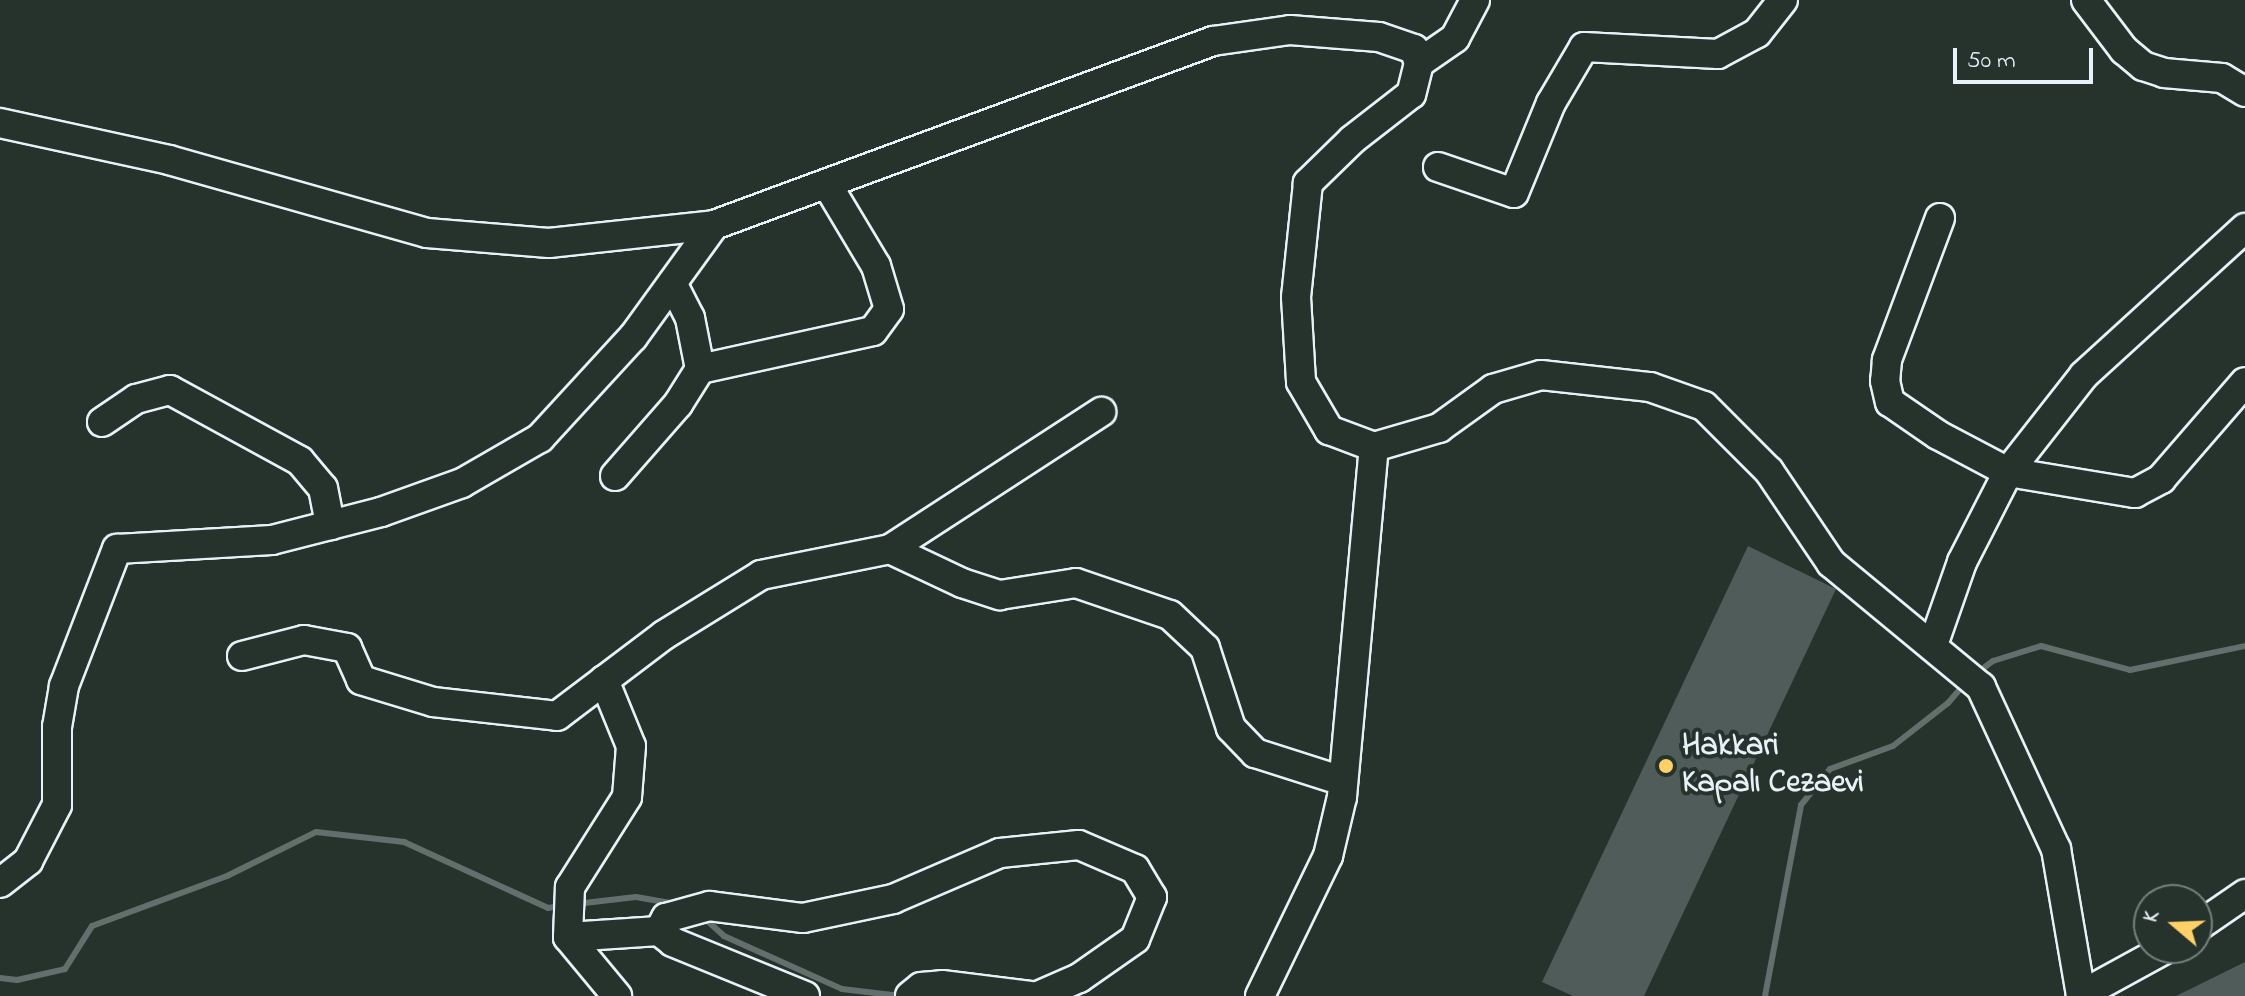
<!DOCTYPE html>
<meta charset="utf-8">
<style>
body{margin:0}
#map{position:relative;width:2245px;height:996px;overflow:hidden;background:#26332d;font-family:"Indie Flower",sans-serif}
div>[style]{position:absolute}
[style*='--x']{left:calc(var(--x)*1px);top:calc(var(--y)*1px);width:calc(var(--w)*1px);rotate:calc(var(--a)*1deg)}
.stream>*{height:6px;margin:-3px;padding:0 3px;transform-origin:3px;border-radius:3px;background:#636f6d}
.building>*{inset:0;background:#505c59}
.roads{filter:drop-shadow(2px 0 #e8f1f8) drop-shadow(-2px 0 #e8f1f8) drop-shadow(0 2px #e8f1f8) drop-shadow(0 -2px #e8f1f8)}
.minor>*{height:28px;margin:-14px;padding:0 14px;transform-origin:14px;border-radius:14px;background:#26332d}
.dots>*{width:22px;height:22px;translate:-50% -50%;box-sizing:border-box;border:4px solid #26332d;border-radius:50%}
span{translate:-50% -50%;white-space:nowrap;text-align:center;line-height:1.15;-webkit-text-stroke:8px #26332d;paint-order:stroke}
.poi-label{font-size:32px;color:#e8f1f8;font-weight:700}
.left{translate:0 -50%;text-align:left}
.north{position:absolute;left:2133px;top:884px;width:80px;height:80px;box-sizing:border-box;background:#26332d;border:2px solid #747f7e;border-radius:50%;rotate:289deg;font-size:22px;font-weight:700;line-height:32px;text-align:center;color:#e8f1f8}
.north::after{content:'';display:block;margin:auto;width:28px;height:36px;background:#ffd166;clip-path:polygon(50% 0,100% 100%,50% 72%,0 100%)}
.scale{position:absolute;left:1953px;top:48px;width:140px;height:36px;box-sizing:border-box;border:4px solid #e8f1f8;border-top:0;padding-left:10px;font-size:24px;line-height:28px;white-space:nowrap;color:#e8f1f8;-webkit-text-stroke:6px #26332d;paint-order:stroke}
</style>
<div id="map">
<div class="stream">
<div style="--x:1977;--y:673;--w:20;--a:-37"></div>
<div style="--x:1993;--y:661;--w:50;--a:-17.4"></div>
<div style="--x:2041;--y:646;--w:92;--a:15.1"></div>
<div style="--x:2130;--y:670;--w:117;--a:-11.8"></div>
<div style="--x:576;--y:904;--w:60;--a:-6.7"></div>
<div style="--x:636;--y:897;--w:41;--a:9.9"></div>
<div style="--x:703;--y:917;--w:28;--a:42"></div>
<div style="--x:724;--y:936;--w:129;--a:24.2"></div>
<div style="--x:842;--y:989;--w:59;--a:6.8"></div>
<div style="--x:0;--y:978;--w:17;--a:7"></div>
<div style="--x:17;--y:980;--w:49;--a:-12.9"></div>
<div style="--x:65;--y:969;--w:51;--a:-57.9"></div>
<div style="--x:92;--y:926;--w:144;--a:-20.3"></div>
<div style="--x:227;--y:876;--w:99;--a:-26.3"></div>
<div style="--x:316;--y:832;--w:89;--a:6.5"></div>
<div style="--x:404;--y:842;--w:158;--a:24.6"></div>
<div style="--x:548;--y:908;--w:13;--a:-9"></div>
<div style="--x:1765;--y:996;--w:194;--a:-79.3"></div>
<div style="--x:1801;--y:805;--w:46;--a:-51.1"></div>
<div style="--x:1830;--y:769;--w:67;--a:-20.1"></div>
<div style="--x:1893;--y:746;--w:70;--a:-38"></div>
<div style="--x:1948;--y:703;--w:28;--a:-49"></div>
</div>
<div class="building">
<div style="clip-path:polygon(1748px 546px,1836px 589px,1644px 996px,1573px 996px,1542px 982px)"></div>
<div style="clip-path:polygon(2245px 962px,2245px 996px,2176px 996px)"></div>
</div>
<div class="roads">
<div class="minor">
<div style="--x:2086;--y:0;--w:63;--a:52.8"></div>
<div style="--x:2124;--y:50;--w:25;--a:40"></div>
<div style="--x:2143;--y:66;--w:22;--a:18"></div>
<div style="--x:2164;--y:73;--w:58;--a:4.9"></div>
<div style="--x:2222;--y:78;--w:27;--a:31"></div>
<div style="--x:1419;--y:63;--w:44;--a:-34.8"></div>
<div style="--x:1455;--y:38;--w:43;--a:-62.2"></div>
<div style="--x:0;--y:123;--w:173;--a:12.3"></div>
<div style="--x:169;--y:160;--w:268;--a:15.8"></div>
<div style="--x:427;--y:233;--w:122;--a:4.7"></div>
<div style="--x:549;--y:243;--w:166;--a:-6.2"></div>
<div style="--x:714;--y:225;--w:532;--a:-20.24"></div>
<div style="--x:1213;--y:41;--w:78;--a:-8.1"></div>
<div style="--x:1290;--y:30;--w:89;--a:4.5"></div>
<div style="--x:1379;--y:37;--w:37;--a:19"></div>
<div style="--x:1414;--y:49;--w:15;--a:70"></div>
<div style="--x:1419;--y:63;--w:32;--a:104"></div>
<div style="--x:1411;--y:94;--w:75;--a:142.1"></div>
<div style="--x:1352;--y:140;--w:62;--a:135.7"></div>
<div style="--x:1308;--y:183;--w:115;--a:96"></div>
<div style="--x:1296;--y:297;--w:85;--a:86.6"></div>
<div style="--x:1301;--y:382;--w:56;--a:59.7"></div>
<div style="--x:1329;--y:430;--w:48;--a:20.7"></div>
<div style="--x:1374;--y:447;--w:68;--a:-16.3"></div>
<div style="--x:1439;--y:428;--w:67;--a:-35.8"></div>
<div style="--x:1493;--y:389;--w:50;--a:-16.3"></div>
<div style="--x:1541;--y:375;--w:110;--a:6.3"></div>
<div style="--x:1650;--y:387;--w:57;--a:19.4"></div>
<div style="--x:1704;--y:406;--w:92;--a:45"></div>
<div style="--x:1769;--y:471;--w:111;--a:56"></div>
<div style="--x:1831;--y:563;--w:195;--a:39.6"></div>
<div style="--x:1981;--y:687;--w:179;--a:65.2"></div>
<div style="--x:2056;--y:849;--w:149;--a:80.3"></div>
<div style="--x:1438;--y:167;--w:80;--a:18.9"></div>
<div style="--x:1514;--y:193;--w:97;--a:-67.7"></div>
<div style="--x:1551;--y:103;--w:65;--a:-59.5"></div>
<div style="--x:1584;--y:47;--w:134;--a:3"></div>
<div style="--x:1718;--y:54;--w:44;--a:-28.3"></div>
<div style="--x:1757;--y:33;--w:42;--a:-51.8"></div>
<div style="--x:1940;--y:218;--w:152;--a:110.5"></div>
<div style="--x:1887;--y:360;--w:21;--a:95"></div>
<div style="--x:1885;--y:381;--w:22;--a:77"></div>
<div style="--x:1890;--y:402;--w:58;--a:34.5"></div>
<div style="--x:1938;--y:435;--w:79;--a:27.9"></div>
<div style="--x:2008;--y:472;--w:129;--a:9.4"></div>
<div style="--x:2135;--y:493;--w:30;--a:-28"></div>
<div style="--x:2161;--y:479;--w:128;--a:-49.1"></div>
<div style="--x:700;--y:369;--w:177;--a:-12.4"></div>
<div style="--x:873;--y:331;--w:27;--a:-54"></div>
<div style="--x:889;--y:309;--w:45;--a:-106.8"></div>
<div style="--x:876;--y:266;--w:96;--a:-120.9"></div>
<div style="--x:102;--y:422;--w:41;--a:-34.1"></div>
<div style="--x:136;--y:399;--w:35;--a:-15"></div>
<div style="--x:170;--y:390;--w:148;--a:28.6"></div>
<div style="--x:300;--y:461;--w:35;--a:50"></div>
<div style="--x:323;--y:488;--w:38;--a:79"></div>
<div style="--x:615;--y:476;--w:96;--a:-48.8"></div>
<div style="--x:678;--y:404;--w:41;--a:-57.8"></div>
<div style="--x:700;--y:369;--w:52;--a:-101.1"></div>
<div style="--x:690;--y:318;--w:39;--a:-117"></div>
<div style="--x:890;--y:549;--w:80;--a:25.3"></div>
<div style="--x:962;--y:583;--w:40;--a:18"></div>
<div style="--x:1000;--y:595;--w:77;--a:-9"></div>
<div style="--x:1076;--y:583;--w:99;--a:18.8"></div>
<div style="--x:1170;--y:615;--w:48;--a:43.3"></div>
<div style="--x:1205;--y:648;--w:84;--a:72"></div>
<div style="--x:1231;--y:728;--w:35;--a:46"></div>
<div style="--x:1255;--y:753;--w:92;--a:17.7"></div>
<div style="--x:1933;--y:645;--w:88;--a:-70.7"></div>
<div style="--x:1962;--y:562;--w:101;--a:-62.9"></div>
<div style="--x:2008;--y:472;--w:123;--a:-51.9"></div>
<div style="--x:2084;--y:375;--w:218;--a:-42.4"></div>
<div style="--x:242;--y:656;--w:64;--a:-14.5"></div>
<div style="--x:304;--y:640;--w:44;--a:10.5"></div>
<div style="--x:347;--y:648;--w:35;--a:66"></div>
<div style="--x:361;--y:680;--w:75;--a:17"></div>
<div style="--x:433;--y:702;--w:125;--a:6.4"></div>
<div style="--x:557;--y:716;--w:134;--a:-37.1"></div>
<div style="--x:664;--y:635;--w:114;--a:-31.7"></div>
<div style="--x:761;--y:575;--w:132;--a:-11.4"></div>
<div style="--x:890;--y:549;--w:252;--a:-33"></div>
<div style="--x:604;--y:680;--w:71;--a:67.8"></div>
<div style="--x:631;--y:746;--w:51;--a:94.5"></div>
<div style="--x:627;--y:797;--w:107;--a:122.3"></div>
<div style="--x:570;--y:887;--w:50;--a:92.3"></div>
<div style="--x:568;--y:937;--w:77;--a:50.3"></div>
<div style="--x:0;--y:883;--w:36;--a:-38"></div>
<div style="--x:28;--y:861;--w:63;--a:-62.6"></div>
<div style="--x:57;--y:805;--w:78;--a:-90"></div>
<div style="--x:57;--y:727;--w:42;--a:-80.3"></div>
<div style="--x:64;--y:686;--w:147;--a:-68.9"></div>
<div style="--x:117;--y:549;--w:155;--a:-3.3"></div>
<div style="--x:272;--y:540;--w:113;--a:-14.4"></div>
<div style="--x:381;--y:512;--w:86;--a:-19.7"></div>
<div style="--x:462;--y:483;--w:90;--a:-30"></div>
<div style="--x:540;--y:438;--w:137;--a:-47.4"></div>
<div style="--x:633;--y:337;--w:138;--a:-54.1"></div>
<div style="--x:2197;--y:927;--w:58;--a:-34.5"></div>
<div style="--x:568;--y:937;--w:91;--a:-3.8"></div>
<div style="--x:2081;--y:995;--w:98;--a:-28.7"></div>
<div style="--x:805;--y:996;--w:143;--a:-157.8"></div>
<div style="--x:673;--y:942;--w:18;--a:-142"></div>
<div style="--x:659;--y:931;--w:15;--a:-62"></div>
<div style="--x:666;--y:918;--w:45;--a:-15.6"></div>
<div style="--x:709;--y:906;--w:95;--a:7.3"></div>
<div style="--x:803;--y:918;--w:92;--a:-11.9"></div>
<div style="--x:893;--y:899;--w:116;--a:-23.3"></div>
<div style="--x:1000;--y:853;--w:79;--a:-5.8"></div>
<div style="--x:1079;--y:845;--w:61;--a:23.2"></div>
<div style="--x:1135;--y:869;--w:33;--a:59"></div>
<div style="--x:1152;--y:897;--w:45;--a:112"></div>
<div style="--x:1135;--y:939;--w:68;--a:145.1"></div>
<div style="--x:1079;--y:978;--w:45;--a:156.3"></div>
<div style="--x:910;--y:996;--w:14;--a:-39"></div>
<div style="--x:921;--y:987;--w:21;--a:-5"></div>
<div style="--x:942;--y:985;--w:89;--a:7.1"></div>
<div style="--x:1260;--y:996;--w:156;--a:-64.1"></div>
<div style="--x:1328;--y:856;--w:61;--a:-76.7"></div>
<div style="--x:1342;--y:797;--w:351;--a:-84.8"></div>
</div>
</div>
<div class="dots">
<div style="left:1666px;top:766px;background:#ffd166"></div>
</div>
<div class="poi-label">
<span class="left" style="left:1682px;top:766px">Hakkari<br>Kapalı Cezaevi</span>
</div>
<div class="north">K</div>
<div class="scale">50 m</div>
</div>
